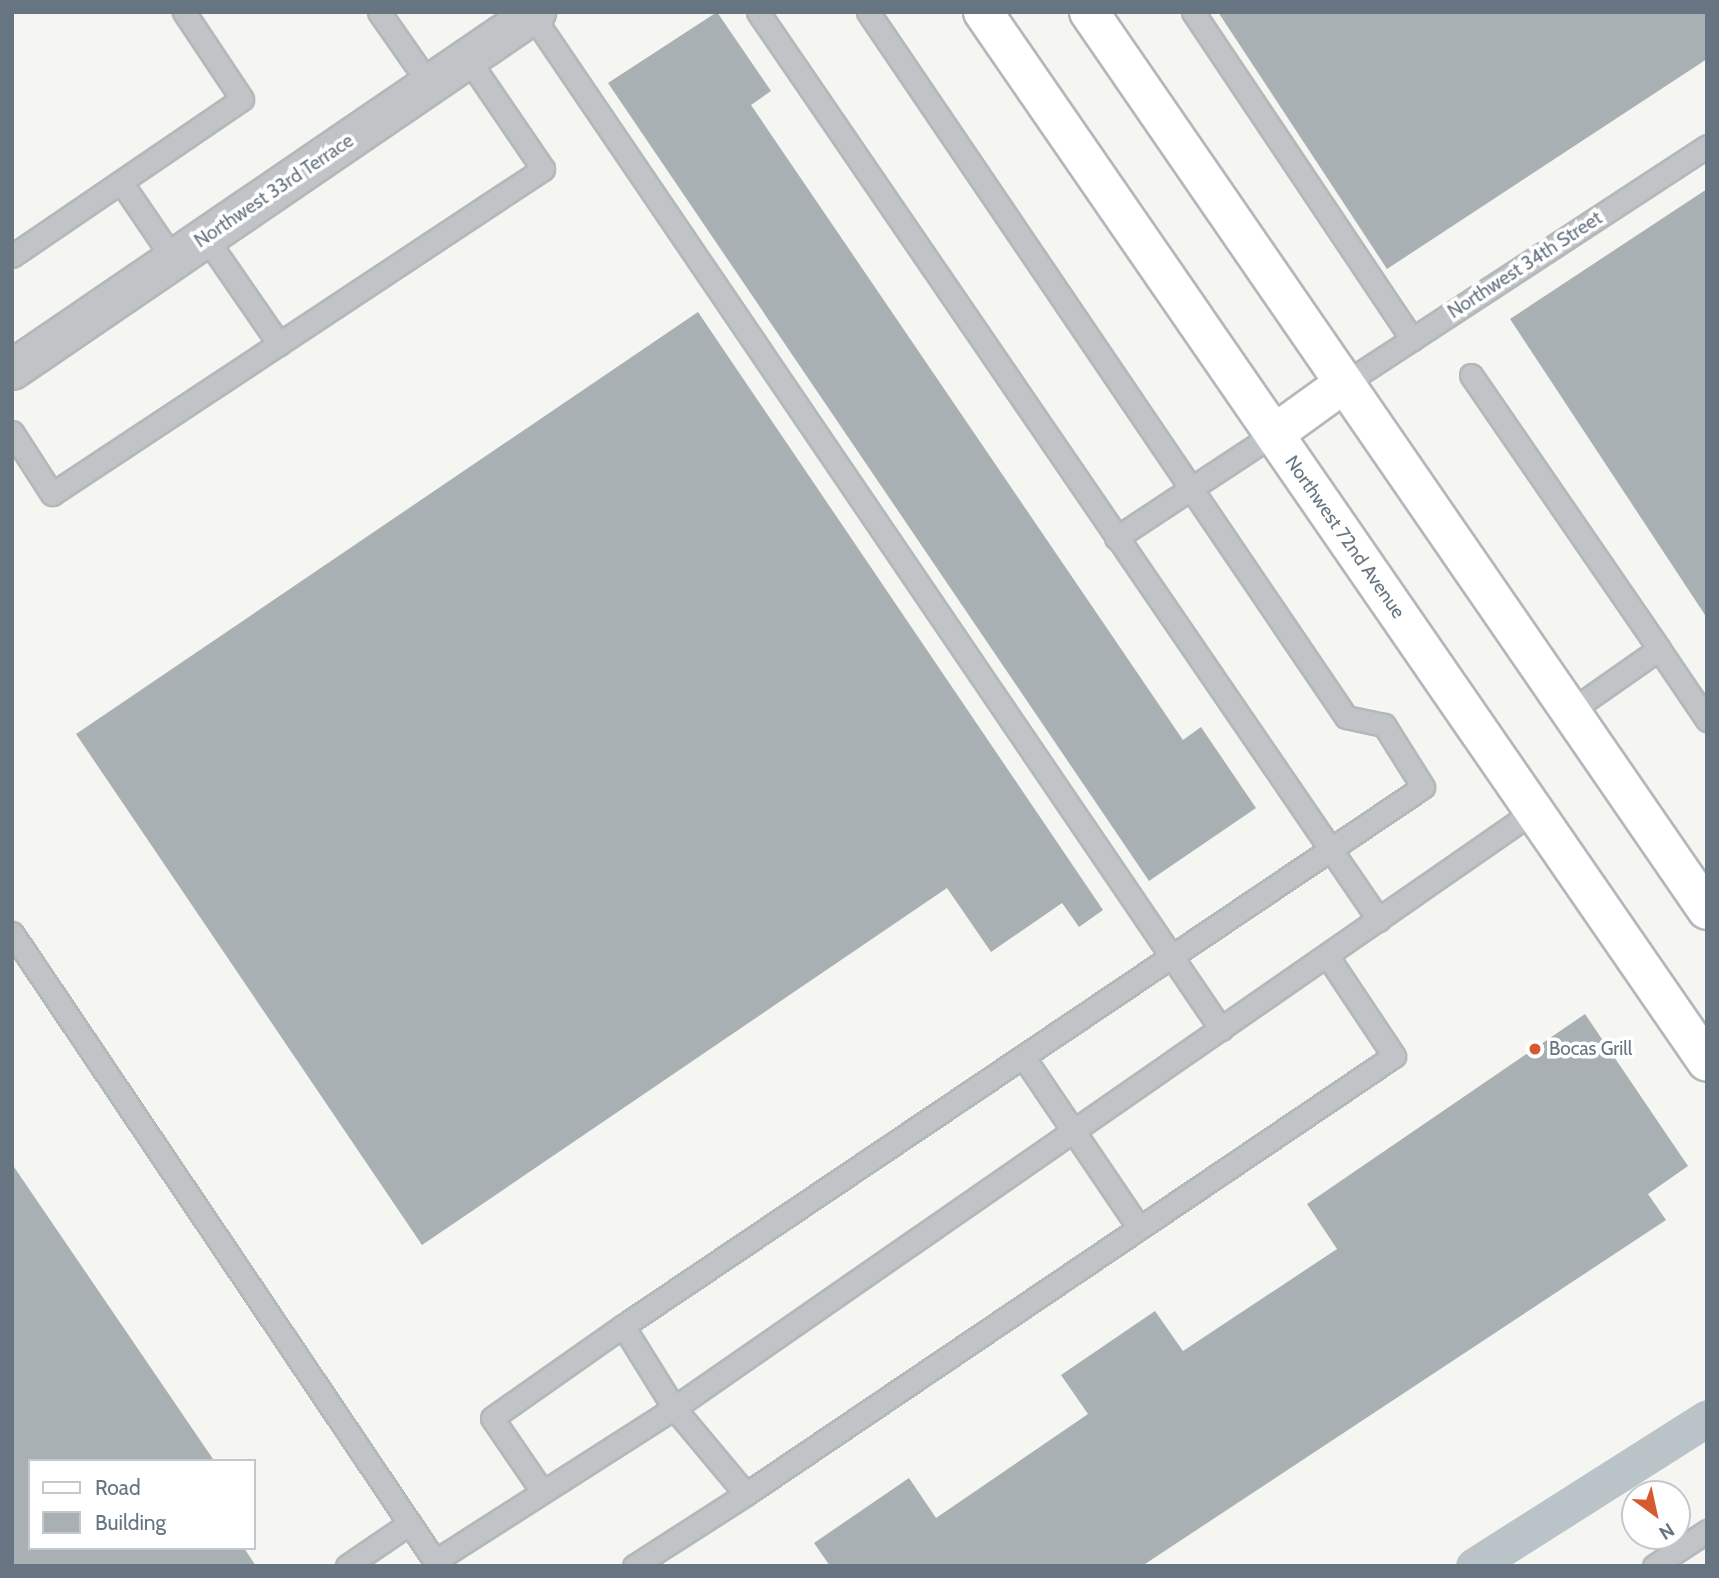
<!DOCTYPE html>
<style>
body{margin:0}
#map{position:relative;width:1719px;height:1578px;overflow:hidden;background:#f5f5f2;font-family:Cabin,sans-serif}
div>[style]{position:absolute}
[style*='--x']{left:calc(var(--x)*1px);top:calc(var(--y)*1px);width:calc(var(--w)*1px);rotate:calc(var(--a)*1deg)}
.canal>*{height:37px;margin:-18.5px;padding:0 18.5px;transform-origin:18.5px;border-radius:18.5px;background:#bac4c8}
.building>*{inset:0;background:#a8b0b4}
.roads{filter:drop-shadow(2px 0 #b3b8bb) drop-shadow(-2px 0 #b3b8bb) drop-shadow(0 2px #b3b8bb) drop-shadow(0 -2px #b3b8bb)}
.service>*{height:21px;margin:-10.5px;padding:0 10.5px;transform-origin:10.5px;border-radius:10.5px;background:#c0c4c7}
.minor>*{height:38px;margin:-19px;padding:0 19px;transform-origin:19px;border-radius:19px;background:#c0c4c7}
.secondary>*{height:38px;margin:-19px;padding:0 19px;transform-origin:19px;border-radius:19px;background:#fff}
.dots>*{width:19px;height:19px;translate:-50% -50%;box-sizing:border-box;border:4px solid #fff;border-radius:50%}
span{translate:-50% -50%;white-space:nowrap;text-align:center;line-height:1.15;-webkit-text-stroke:7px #fff;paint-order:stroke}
.street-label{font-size:19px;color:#667581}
.poi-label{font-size:19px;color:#667581}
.left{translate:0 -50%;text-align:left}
.frame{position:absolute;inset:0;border:14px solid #667581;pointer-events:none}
.legend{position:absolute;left:28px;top:1459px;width:228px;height:91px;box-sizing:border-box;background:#fff;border:2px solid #c2c8cd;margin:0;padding:9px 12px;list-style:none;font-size:21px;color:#667581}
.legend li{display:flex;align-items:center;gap:14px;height:35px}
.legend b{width:35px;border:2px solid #c2c8cd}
.north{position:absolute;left:1621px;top:1480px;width:70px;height:70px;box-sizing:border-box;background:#fff;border:2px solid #c2c8cd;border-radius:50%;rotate:147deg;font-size:19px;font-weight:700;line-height:28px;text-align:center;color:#667581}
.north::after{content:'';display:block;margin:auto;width:24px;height:32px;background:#d75930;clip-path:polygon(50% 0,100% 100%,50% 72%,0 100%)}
</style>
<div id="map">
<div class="canal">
<div style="--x:1474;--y:1566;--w:276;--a:-32.4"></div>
</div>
<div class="building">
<div style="clip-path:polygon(717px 12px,771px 91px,751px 105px,1183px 740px,1201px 727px,1256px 808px,1149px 881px,608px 83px)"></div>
<div style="clip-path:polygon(1218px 12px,1707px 12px,1707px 59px,1387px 269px)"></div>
<div style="clip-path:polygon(1707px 189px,1707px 618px,1510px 319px)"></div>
<div style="clip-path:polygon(698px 312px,1103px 910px,1079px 927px,1062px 903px,991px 952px,947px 888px,422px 1245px,76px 734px)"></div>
<div style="clip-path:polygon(1585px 1014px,1688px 1166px,1648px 1194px,1666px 1220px,1142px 1566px,830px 1566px,814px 1543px,909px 1478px,936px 1518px,1088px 1414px,1061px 1375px,1155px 1311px,1183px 1351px,1337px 1249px,1307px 1204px)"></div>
<div style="clip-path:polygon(12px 1164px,213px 1459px,30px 1461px,30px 1548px,244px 1548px,256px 1566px,12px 1566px)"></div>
</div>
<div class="roads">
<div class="service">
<div style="--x:379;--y:12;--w:89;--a:55.1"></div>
<div style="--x:530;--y:12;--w:1230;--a:55.81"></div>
<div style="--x:758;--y:12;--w:1100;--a:55.63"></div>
<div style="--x:868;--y:12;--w:852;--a:55.86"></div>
<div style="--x:1346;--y:717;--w:39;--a:12"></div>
<div style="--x:1384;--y:725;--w:73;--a:57.8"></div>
<div style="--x:1423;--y:787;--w:965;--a:146.03"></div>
<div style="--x:623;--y:1326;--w:97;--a:58.1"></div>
<div style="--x:674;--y:1408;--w:112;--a:50.1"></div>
<div style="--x:746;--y:1494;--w:782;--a:-34.06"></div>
<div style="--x:1394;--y:1056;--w:119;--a:-123.7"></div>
<div style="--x:1193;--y:12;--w:394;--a:56.2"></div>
<div style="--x:121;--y:182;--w:94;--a:55.8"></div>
<div style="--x:206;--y:238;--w:129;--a:55.4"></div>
<div style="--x:12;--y:256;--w:278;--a:-34.3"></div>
<div style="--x:242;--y:99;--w:105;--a:-123.7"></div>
<div style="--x:1471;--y:375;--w:332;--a:55.5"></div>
<div style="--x:1342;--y:385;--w:436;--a:-33.2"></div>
<div style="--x:12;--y:432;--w:74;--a:57.2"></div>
<div style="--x:52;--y:494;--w:589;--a:-33.5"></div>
<div style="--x:543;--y:169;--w:133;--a:-124.3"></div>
<div style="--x:1116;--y:538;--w:189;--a:-33.4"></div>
<div style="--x:1569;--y:712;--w:110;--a:-35"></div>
<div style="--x:1659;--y:649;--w:86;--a:55.9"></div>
<div style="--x:12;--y:933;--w:757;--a:56.04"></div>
<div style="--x:435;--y:1561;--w:284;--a:-32.6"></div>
<div style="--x:674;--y:1408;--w:1047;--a:-34.77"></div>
<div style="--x:1024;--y:1058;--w:205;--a:55.9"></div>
<div style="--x:542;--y:1491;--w:88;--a:-124.4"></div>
<div style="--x:492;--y:1418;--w:160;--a:-35.1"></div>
<div style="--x:347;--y:1566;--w:76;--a:-34.3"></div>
<div style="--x:634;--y:1566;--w:133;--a:-32.7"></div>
<div style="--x:1654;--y:1566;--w:64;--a:-33.4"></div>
</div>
<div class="minor">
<div style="--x:12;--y:370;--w:635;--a:-34.34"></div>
</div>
<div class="secondary">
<div style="--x:983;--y:12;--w:1275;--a:55.41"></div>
<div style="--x:1089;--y:12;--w:1090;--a:55.46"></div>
<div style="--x:1274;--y:434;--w:84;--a:-35.8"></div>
</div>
</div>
<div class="dots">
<div style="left:1535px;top:1049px;background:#d75930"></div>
</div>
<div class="street-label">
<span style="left:274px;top:191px;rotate:-34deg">Northwest 33rd Terrace</span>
<span style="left:1525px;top:265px;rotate:-33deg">Northwest 34th Street</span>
<span style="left:1345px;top:537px;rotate:55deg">Northwest 72nd Avenue</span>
</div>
<div class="poi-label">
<span class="left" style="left:1549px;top:1049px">Bocas Grill</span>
</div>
<div class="frame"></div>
<ul class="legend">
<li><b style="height:9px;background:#fff"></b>Road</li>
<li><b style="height:19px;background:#a8b0b4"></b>Building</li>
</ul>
<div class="north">N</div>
</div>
